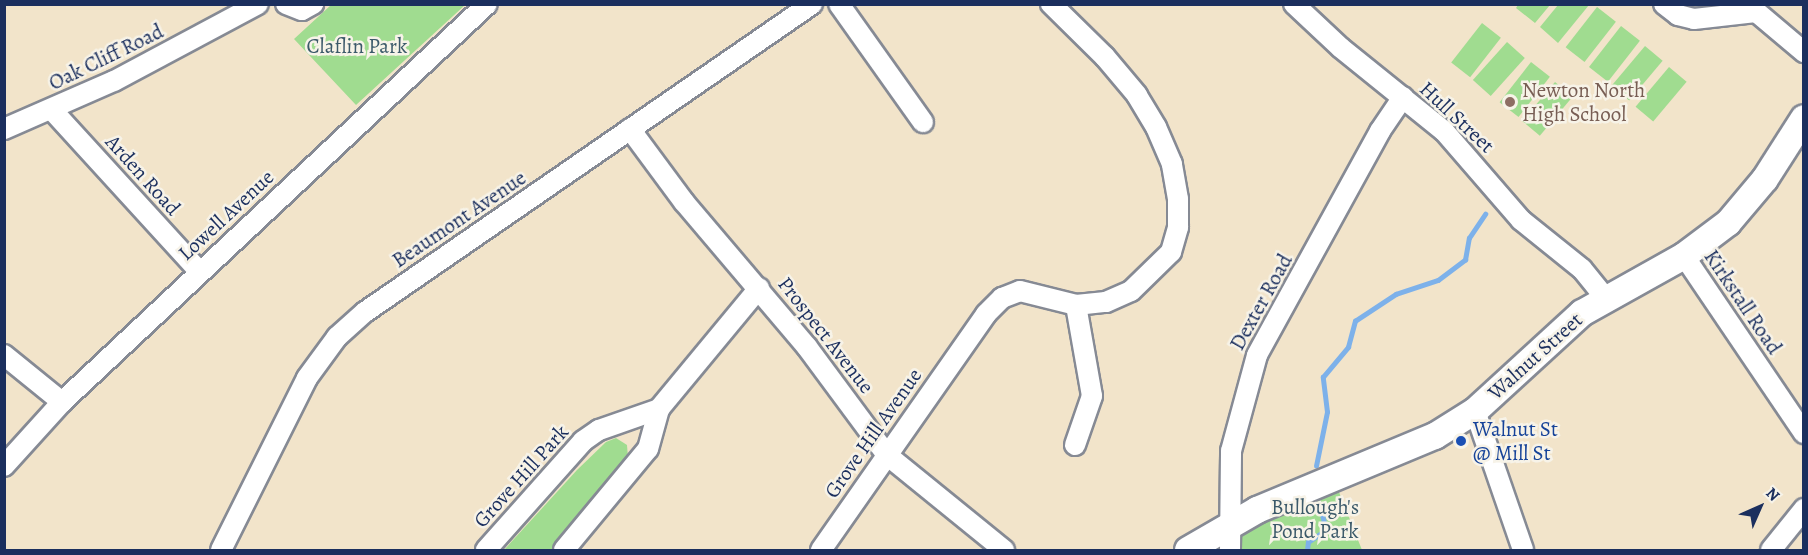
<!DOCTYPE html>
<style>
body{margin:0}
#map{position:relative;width:1808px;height:555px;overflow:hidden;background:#f2e4ca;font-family:Alegreya,serif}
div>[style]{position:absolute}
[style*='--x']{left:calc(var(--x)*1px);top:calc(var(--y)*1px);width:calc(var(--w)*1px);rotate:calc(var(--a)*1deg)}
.green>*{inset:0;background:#a0dc90;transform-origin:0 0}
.stream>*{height:4.5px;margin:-2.25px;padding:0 2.25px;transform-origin:2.25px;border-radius:2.25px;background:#7db1ea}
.roads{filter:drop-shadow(2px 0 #868a94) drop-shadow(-2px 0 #868a94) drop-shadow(0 2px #868a94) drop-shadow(0 -2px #868a94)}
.minor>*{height:20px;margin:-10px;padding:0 10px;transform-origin:10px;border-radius:10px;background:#fff}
.major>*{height:26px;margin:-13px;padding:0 13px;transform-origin:13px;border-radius:13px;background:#fff}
.dots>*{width:16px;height:16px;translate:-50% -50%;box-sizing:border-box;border:3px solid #f7f3e8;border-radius:50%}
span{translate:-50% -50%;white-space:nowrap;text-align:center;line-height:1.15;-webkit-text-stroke:5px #f7f3e8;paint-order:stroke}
.park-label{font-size:21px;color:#3c5a6a}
.street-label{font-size:21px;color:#1b2f5e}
.education-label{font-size:21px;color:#785e54}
.left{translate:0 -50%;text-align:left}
.transit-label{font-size:21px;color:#164399}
.frame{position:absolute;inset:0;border:6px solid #1b2f5e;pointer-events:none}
.north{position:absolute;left:1730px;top:477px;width:60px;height:60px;-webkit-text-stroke:4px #f7f3e8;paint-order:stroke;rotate:45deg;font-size:16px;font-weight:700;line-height:24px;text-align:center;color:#1b2f5e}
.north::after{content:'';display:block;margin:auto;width:21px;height:27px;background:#1b2f5e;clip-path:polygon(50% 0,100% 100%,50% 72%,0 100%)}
</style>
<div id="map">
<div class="green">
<div style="clip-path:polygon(331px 5px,331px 4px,465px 5px,356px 105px,294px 39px)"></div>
<div style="clip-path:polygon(1518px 5px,1518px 4px,1550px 5px,1535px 23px,1516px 8px)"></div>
<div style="clip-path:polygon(1558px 5px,1589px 5px,1558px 43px,1540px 27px)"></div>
<div style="left:1597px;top:7px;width:24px;height:51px;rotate:38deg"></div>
<div style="left:1482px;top:23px;width:24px;height:50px;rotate:38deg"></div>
<div style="left:1621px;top:26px;width:24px;height:52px;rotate:38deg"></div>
<div style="left:1507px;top:42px;width:24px;height:51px;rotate:42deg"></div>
<div style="left:1645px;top:46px;width:23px;height:52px;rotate:40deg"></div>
<div style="left:1531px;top:62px;width:24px;height:51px;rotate:38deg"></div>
<div style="left:1669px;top:67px;width:23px;height:52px;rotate:40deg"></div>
<div style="left:1555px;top:82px;width:23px;height:51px;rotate:40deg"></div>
<div style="clip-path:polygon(616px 438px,627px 445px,628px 458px,555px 550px,504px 550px,577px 470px,606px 442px)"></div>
<div style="clip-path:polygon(1333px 477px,1362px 550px,1230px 550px,1228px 526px)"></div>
</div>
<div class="stream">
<div style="--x:1316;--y:466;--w:55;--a:-78.5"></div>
<div style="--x:1327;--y:412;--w:35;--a:-97"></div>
<div style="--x:1323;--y:377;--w:39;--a:-50"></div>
<div style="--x:1348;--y:347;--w:27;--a:-75"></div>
<div style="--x:1355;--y:321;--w:49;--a:-33.4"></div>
<div style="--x:1396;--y:294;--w:44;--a:-18.4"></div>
<div style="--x:1438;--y:280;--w:34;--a:-37"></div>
<div style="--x:1465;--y:260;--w:22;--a:-80"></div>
<div style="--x:1469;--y:238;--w:29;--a:-56"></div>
<div style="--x:1307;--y:550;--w:8;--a:-83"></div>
<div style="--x:1308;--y:542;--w:22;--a:-34"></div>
<div style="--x:1326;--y:530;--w:24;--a:-105"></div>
</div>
<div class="roads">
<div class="minor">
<div style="--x:286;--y:4;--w:17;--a:21"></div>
<div style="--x:302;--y:10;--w:13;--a:-29"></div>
<div style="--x:839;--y:4;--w:145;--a:54.6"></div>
<div style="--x:1294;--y:4;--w:64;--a:43.1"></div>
<div style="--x:1341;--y:48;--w:132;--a:38.9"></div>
<div style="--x:1444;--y:131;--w:118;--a:49.1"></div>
<div style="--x:1521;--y:220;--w:78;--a:38.8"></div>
<div style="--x:1582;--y:269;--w:36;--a:51"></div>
<div style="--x:1664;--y:4;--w:18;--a:38"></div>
<div style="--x:1678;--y:15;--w:16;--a:14"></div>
<div style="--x:1694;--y:19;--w:62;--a:-6.4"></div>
<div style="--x:1747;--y:4;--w:75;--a:40.1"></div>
<div style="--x:52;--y:110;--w:219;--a:47.6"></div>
<div style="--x:4;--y:129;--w:120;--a:-23.6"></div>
<div style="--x:114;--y:81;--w:163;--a:-28.1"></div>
<div style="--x:630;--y:129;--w:91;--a:53.5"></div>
<div style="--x:684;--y:202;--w:190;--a:49.7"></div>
<div style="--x:807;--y:347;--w:134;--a:53.5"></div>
<div style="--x:887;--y:455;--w:151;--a:39.1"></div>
<div style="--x:1684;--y:256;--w:214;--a:55.9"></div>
<div style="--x:4;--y:355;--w:75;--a:39"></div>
<div style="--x:1475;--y:411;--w:147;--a:70.9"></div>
<div style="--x:1075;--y:445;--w:52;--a:-70.9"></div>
<div style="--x:1092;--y:396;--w:92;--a:-100"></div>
<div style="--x:4;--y:466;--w:86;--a:-47.8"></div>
<div style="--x:62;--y:402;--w:582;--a:-43.12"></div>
<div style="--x:221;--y:550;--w:192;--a:-63.4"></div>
<div style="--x:307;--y:378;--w:51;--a:-53.8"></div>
<div style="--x:337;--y:337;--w:38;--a:-42"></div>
<div style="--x:365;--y:312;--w:543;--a:-34.57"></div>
<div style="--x:486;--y:550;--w:146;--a:-48.3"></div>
<div style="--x:583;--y:441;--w:19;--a:-35"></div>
<div style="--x:599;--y:430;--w:64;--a:-19.3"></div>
<div style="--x:564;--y:550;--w:131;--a:-50.3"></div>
<div style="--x:648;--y:449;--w:41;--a:-74.6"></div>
<div style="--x:659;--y:409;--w:157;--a:-50.4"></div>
<div style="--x:821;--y:550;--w:288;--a:-55"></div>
<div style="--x:986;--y:314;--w:23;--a:-45"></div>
<div style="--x:1002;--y:298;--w:19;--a:-21"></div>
<div style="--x:1020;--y:291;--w:58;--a:14"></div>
<div style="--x:1076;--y:305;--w:30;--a:-6"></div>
<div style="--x:1106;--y:302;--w:27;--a:-24"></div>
<div style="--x:1131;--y:291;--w:56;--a:-44.3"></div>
<div style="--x:1171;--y:252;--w:26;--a:-74"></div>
<div style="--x:1178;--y:227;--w:28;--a:-90"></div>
<div style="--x:1178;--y:199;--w:36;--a:-100"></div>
<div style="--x:1172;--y:164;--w:40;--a:-113.4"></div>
<div style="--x:1156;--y:127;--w:37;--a:-121"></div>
<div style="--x:1137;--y:95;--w:50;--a:-130.1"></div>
<div style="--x:1105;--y:57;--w:76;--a:-135.5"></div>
<div style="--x:1230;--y:550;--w:99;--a:-89.4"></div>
<div style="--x:1231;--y:451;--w:99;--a:-74.8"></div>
<div style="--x:1257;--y:355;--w:256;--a:-61.2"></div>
<div style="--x:1380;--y:131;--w:41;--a:-55.9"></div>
<div style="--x:1771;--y:550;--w:53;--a:-51.2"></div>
</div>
<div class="major">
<div style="--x:1188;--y:550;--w:80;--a:-30.1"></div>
<div style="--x:1257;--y:510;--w:193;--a:-22.6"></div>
<div style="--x:1435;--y:436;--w:47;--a:-32"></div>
<div style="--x:1475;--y:411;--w:145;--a:-42.5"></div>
<div style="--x:1582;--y:313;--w:117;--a:-29.2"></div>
<div style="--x:1684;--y:256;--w:55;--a:-36.9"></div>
<div style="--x:1728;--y:223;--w:57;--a:-49.9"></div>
<div style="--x:1765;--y:179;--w:72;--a:-57.4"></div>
</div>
</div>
<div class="dots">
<div style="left:1510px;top:102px;background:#8d6e63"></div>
<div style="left:1461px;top:441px;background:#1a4fb4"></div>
</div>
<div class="park-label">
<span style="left:357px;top:46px">Claflin Park</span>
<span style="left:1315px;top:519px">Bullough's<br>Pond Park</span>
</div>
<div class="street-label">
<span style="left:106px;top:57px;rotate:-26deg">Oak Cliff Road</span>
<span style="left:1457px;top:117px;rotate:43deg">Hull Street</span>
<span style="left:143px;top:175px;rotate:48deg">Arden Road</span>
<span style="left:226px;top:215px;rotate:-43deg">Lowell Avenue</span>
<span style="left:459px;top:219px;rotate:-34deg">Beaumont Avenue</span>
<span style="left:1261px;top:302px;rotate:-61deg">Dexter Road</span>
<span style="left:1743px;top:302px;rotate:56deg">Kirkstall Road</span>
<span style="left:826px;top:335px;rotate:52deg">Prospect Avenue</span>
<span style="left:1535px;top:356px;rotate:-42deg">Walnut Street</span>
<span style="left:873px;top:433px;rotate:-55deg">Grove Hill Avenue</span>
<span style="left:521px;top:476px;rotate:-48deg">Grove Hill Park</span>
</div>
<div class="education-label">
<span class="left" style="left:1522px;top:102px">Newton North<br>High School</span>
</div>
<div class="transit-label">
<span class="left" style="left:1473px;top:441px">Walnut St<br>@ Mill St</span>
</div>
<div class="frame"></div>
<div class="north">N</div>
</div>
